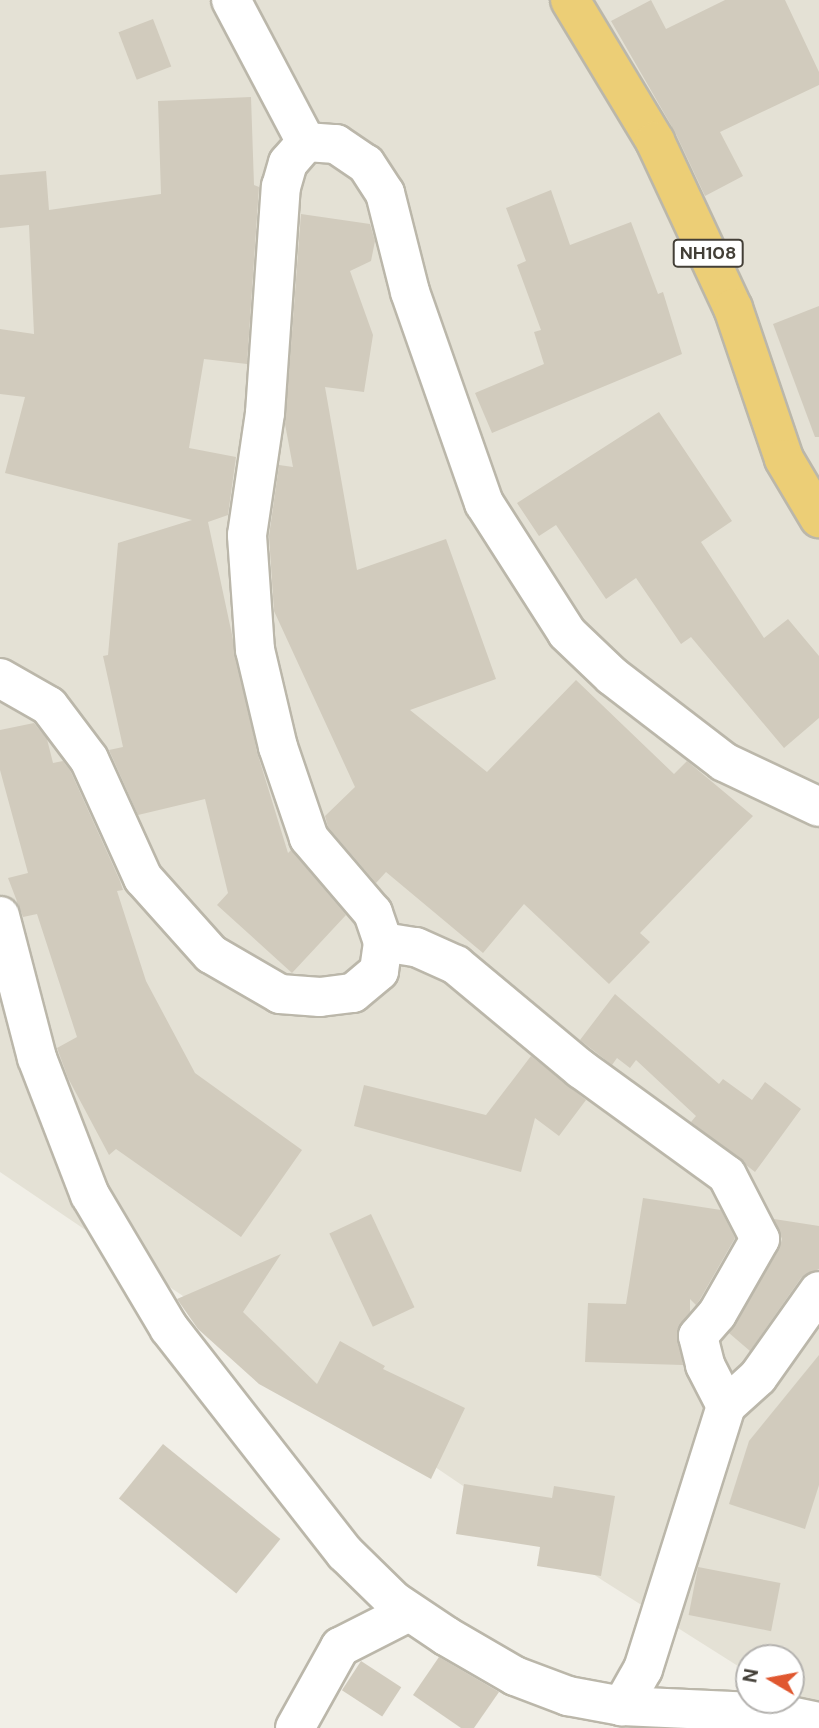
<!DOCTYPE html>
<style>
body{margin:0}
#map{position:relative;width:819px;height:1728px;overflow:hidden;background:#f1efe7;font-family:"DM Sans",sans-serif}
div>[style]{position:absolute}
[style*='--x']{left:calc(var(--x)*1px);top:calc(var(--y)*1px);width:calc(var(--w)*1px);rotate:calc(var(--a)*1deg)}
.residential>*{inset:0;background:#e4e1d5}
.building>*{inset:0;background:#d1cbbd;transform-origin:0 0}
.roads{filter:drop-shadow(2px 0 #bbb7aa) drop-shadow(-2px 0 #bbb7aa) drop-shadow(0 2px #bbb7aa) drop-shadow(0 -2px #bbb7aa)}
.street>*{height:38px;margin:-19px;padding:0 19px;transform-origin:19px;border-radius:19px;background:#fff}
.highway>*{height:38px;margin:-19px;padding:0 19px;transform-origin:19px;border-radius:19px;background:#ecce76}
span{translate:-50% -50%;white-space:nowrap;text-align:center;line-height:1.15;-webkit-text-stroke:7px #fff;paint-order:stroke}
.shield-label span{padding:2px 5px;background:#fff;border:2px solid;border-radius:5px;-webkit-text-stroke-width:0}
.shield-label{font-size:18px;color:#433f37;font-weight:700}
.north{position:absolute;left:735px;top:1644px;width:70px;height:70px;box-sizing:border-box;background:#fff;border:2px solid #b4b2af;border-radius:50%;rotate:280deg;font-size:19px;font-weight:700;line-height:28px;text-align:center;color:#433f37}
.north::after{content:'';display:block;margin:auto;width:24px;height:32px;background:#e0572f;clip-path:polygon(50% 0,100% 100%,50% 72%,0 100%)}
</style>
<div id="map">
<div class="residential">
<div style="clip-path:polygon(0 0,819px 0,819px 1717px,791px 1699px,791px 1658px,749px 1658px,749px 1673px,602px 1580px,0 1172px)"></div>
</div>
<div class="building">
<div style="clip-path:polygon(651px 0,666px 29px,725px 0,785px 0,819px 72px,819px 85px,720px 132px,743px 176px,705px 196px,675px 132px,611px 21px)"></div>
<div style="left:153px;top:19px;width:51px;height:37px;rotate:69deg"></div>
<div style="clip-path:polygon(251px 97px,254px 185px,259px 187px,247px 364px,204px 359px,189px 448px,236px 457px,228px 515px,208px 522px,257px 752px,288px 853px,291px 850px,346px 915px,292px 973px,217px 905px,228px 893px,205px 799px,138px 815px,109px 750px,123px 747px,103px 656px,108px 655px,118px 543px,192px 520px,5px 473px,25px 397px,0 394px,0 329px,34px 334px,29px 225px,0 228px,0 175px,46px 171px,49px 210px,161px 194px,158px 101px)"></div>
<div style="clip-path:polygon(551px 190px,570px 245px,631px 222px,658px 294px,663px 292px,682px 354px,492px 433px,475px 393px,544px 364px,534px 332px,541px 330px,517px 265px,526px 261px,506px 208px)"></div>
<div style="clip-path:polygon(301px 214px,370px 224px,375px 241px,371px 261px,350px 271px,373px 335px,364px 392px,325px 387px,357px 570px,446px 539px,496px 679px,410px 710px,487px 772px,576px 680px,674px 774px,687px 761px,753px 816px,640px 933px,650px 942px,609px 984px,524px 904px,483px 953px,386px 872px,376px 883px,328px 827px,325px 816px,355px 787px,274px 611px,269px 536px,279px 465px,293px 467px,285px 424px)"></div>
<div style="clip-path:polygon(819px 306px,819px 437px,815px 437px,773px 324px)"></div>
<div style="clip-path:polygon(659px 412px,732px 521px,701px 542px,764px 638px,788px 619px,819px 656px,819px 718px,784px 748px,691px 637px,681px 644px,636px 578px,606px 599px,556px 525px,539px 536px,517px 503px)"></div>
<div style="clip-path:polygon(34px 723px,47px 739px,53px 763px,63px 761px,70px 770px,120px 881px,123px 890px,117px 891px,146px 981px,195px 1073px,302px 1150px,241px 1237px,116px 1149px,109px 1155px,68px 1078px,57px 1048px,77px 1037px,37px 914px,23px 917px,8px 878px,28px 873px,0 770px,0 730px)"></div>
<div style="clip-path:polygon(615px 994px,719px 1084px,723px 1079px,752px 1100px,765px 1082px,801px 1109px,755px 1172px,691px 1122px,696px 1116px,636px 1060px,630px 1068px,617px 1058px,612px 1065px,580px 1040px)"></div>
<div style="clip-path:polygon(531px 1056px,586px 1100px,559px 1136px,535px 1118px,521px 1172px,354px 1126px,364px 1085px,486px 1115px)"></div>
<div style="clip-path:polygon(643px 1198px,721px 1210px,735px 1238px,699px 1301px,696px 1305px,690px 1299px,690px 1312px,677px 1330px,683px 1365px,585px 1362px,588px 1303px,626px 1304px)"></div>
<div style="left:371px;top:1214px;width:103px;height:46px;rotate:65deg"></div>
<div style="clip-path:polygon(774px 1219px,819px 1226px,819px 1269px,801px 1278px,750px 1351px,729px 1333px,779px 1249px,782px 1239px)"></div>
<div style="clip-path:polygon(281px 1254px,243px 1312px,317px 1384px,340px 1341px,385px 1366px,383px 1369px,465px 1408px,431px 1479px,259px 1384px,198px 1329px,177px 1299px)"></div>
<div style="clip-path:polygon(819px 1355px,819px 1485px,805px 1529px,729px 1504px,749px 1441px)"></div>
<div style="left:163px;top:1444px;width:151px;height:70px;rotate:39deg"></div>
<div style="clip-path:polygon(464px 1484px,552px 1498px,554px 1486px,615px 1496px,601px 1576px,537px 1566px,540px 1547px,456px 1534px)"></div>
<div style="left:698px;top:1567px;width:84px;height:49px;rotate:11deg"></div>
<div style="clip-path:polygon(439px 1657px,499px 1692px,474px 1728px,461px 1728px,413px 1695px)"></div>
<div style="left:361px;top:1661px;width:48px;height:35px;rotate:33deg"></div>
</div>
<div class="roads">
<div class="street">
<div style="--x:231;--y:0;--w:161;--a:62.2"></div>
<div style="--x:0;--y:678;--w:56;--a:29.7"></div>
<div style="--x:49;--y:706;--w:66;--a:53"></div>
<div style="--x:89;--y:759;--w:131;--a:65.6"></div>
<div style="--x:143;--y:878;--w:102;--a:48.2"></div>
<div style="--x:211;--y:954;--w:80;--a:30.1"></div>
<div style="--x:280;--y:994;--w:40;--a:4.3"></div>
<div style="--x:320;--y:997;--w:33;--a:-7"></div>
<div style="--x:353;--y:993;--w:34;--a:-40"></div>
<div style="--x:379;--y:971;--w:29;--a:-82"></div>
<div style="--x:383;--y:942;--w:31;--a:-109"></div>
<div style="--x:373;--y:913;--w:99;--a:-130.5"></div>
<div style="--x:309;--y:838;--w:96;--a:-108.8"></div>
<div style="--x:278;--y:747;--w:100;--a:-103.3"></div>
<div style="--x:255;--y:650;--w:115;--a:-94"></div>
<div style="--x:247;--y:535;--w:123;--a:-81.6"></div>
<div style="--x:265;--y:413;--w:227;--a:-86"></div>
<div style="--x:281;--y:187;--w:25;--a:-74"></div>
<div style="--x:288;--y:163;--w:28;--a:-49"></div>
<div style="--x:306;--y:142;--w:30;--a:4"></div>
<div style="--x:336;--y:144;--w:36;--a:34"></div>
<div style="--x:366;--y:164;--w:35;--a:57"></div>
<div style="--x:385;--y:193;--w:102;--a:75.8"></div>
<div style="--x:410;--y:292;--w:224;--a:70.7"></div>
<div style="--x:484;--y:503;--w:154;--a:57.4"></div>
<div style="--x:567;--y:633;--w:62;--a:43.7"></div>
<div style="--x:612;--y:676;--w:141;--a:37.5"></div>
<div style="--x:724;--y:762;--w:105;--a:25.3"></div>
<div style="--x:0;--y:916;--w:147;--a:75.4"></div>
<div style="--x:37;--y:1058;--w:147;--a:68.9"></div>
<div style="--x:90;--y:1195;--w:155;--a:59.3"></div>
<div style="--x:169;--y:1328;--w:286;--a:52"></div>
<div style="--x:345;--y:1553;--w:69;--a:44.4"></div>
<div style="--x:394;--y:1601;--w:63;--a:33.9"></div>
<div style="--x:446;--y:1636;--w:80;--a:30.1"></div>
<div style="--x:515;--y:1676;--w:57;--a:20.7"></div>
<div style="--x:568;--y:1696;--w:55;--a:10.5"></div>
<div style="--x:622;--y:1706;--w:154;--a:2.6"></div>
<div style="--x:776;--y:1713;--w:44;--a:11.8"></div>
<div style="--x:383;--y:942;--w:33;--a:9"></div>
<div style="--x:416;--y:947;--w:44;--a:24.2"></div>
<div style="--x:456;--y:965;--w:163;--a:39.8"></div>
<div style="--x:581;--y:1069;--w:180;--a:36"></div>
<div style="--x:727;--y:1175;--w:72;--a:62.7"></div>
<div style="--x:760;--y:1239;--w:86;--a:119.8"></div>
<div style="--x:717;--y:1314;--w:29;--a:131"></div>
<div style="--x:698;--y:1336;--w:30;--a:76"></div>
<div style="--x:705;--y:1365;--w:46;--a:62.9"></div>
<div style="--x:726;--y:1406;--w:276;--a:107.5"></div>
<div style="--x:643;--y:1669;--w:43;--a:119.6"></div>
<div style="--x:726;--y:1406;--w:43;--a:-42.2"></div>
<div style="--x:758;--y:1377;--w:105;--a:-54.7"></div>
<div style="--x:295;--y:1728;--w:93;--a:-60.9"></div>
<div style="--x:340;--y:1647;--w:77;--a:-26.9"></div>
</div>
<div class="highway">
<div style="--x:570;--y:0;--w:165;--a:58.9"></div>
<div style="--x:655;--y:141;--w:184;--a:65"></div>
<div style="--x:733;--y:308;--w:159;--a:71.3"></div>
<div style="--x:784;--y:459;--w:69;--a:59.3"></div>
</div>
</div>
<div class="shield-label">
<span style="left:708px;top:253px">NH108</span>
</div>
<div class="north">N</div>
</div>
